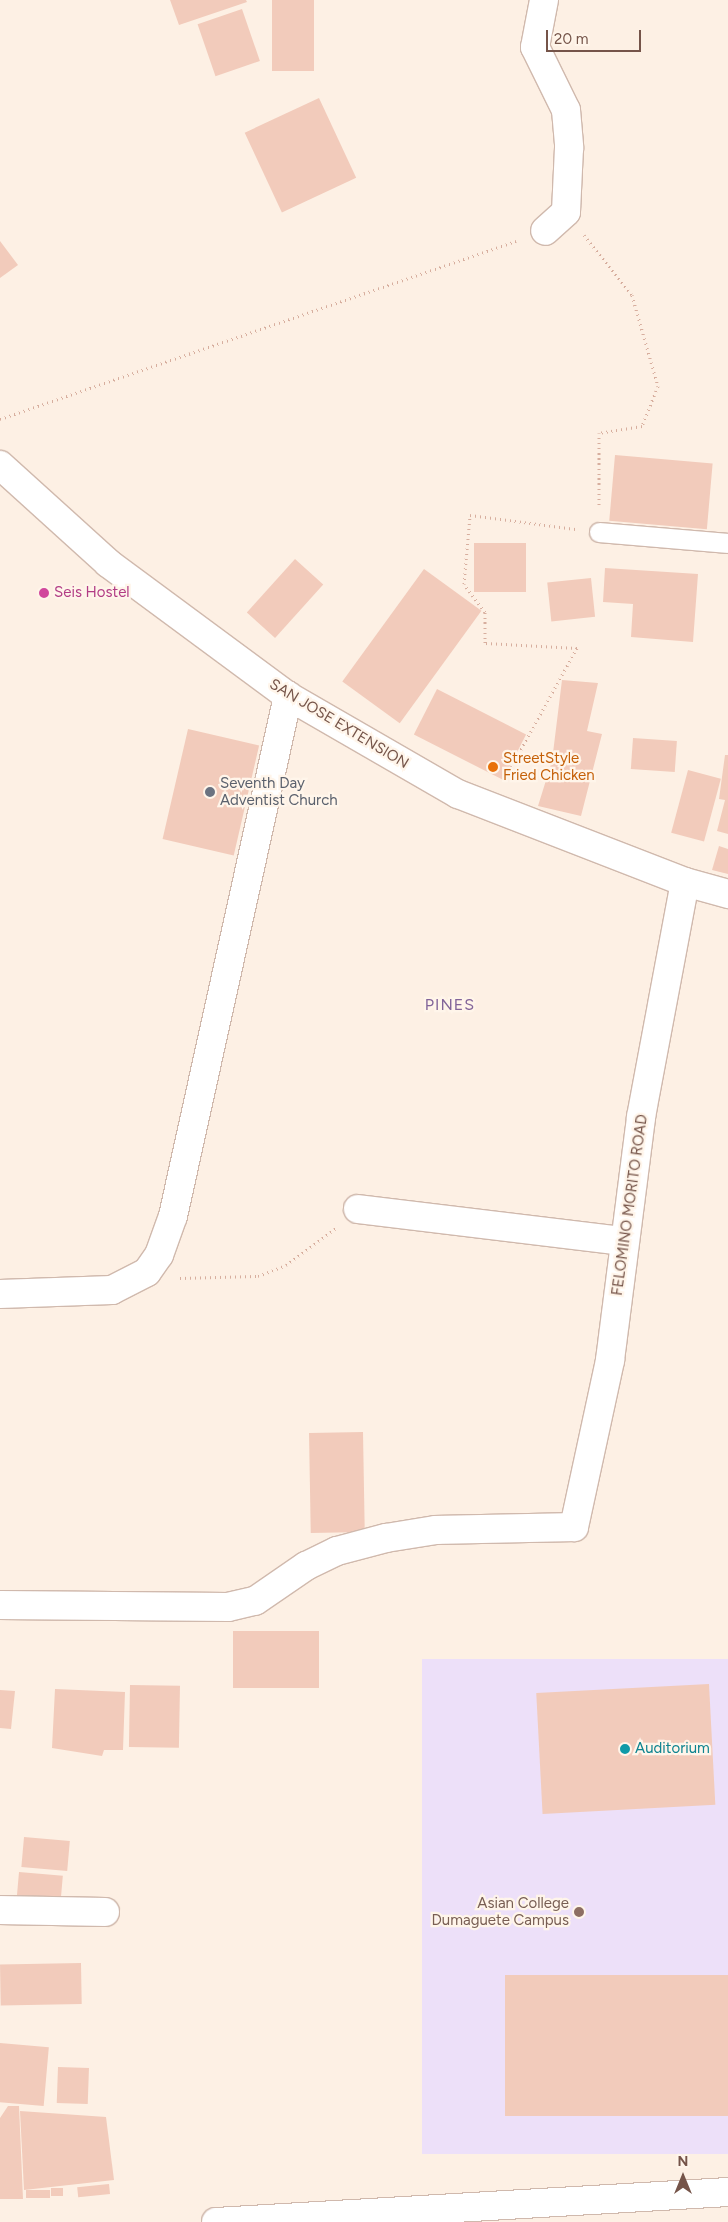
<!DOCTYPE html>
<style>
body{margin:0}
#map{position:relative;width:728px;height:2222px;overflow:hidden;background:#fdf0e4;font-family:Figtree,sans-serif}
div>[style]{position:absolute}
[style*='--x']{left:calc(var(--x)*1px);top:calc(var(--y)*1px);width:calc(var(--w)*1px);rotate:calc(var(--a)*1deg)}
.education>*{inset:0;background:#ede0f9;transform-origin:0 0}
.building>*{inset:0;background:#f2cbbb;transform-origin:0 0}
.path>*{height:3px;margin-top:-1.5px;transform-origin:0;background:repeating-linear-gradient(90deg,#d7ae9e 0 1px,transparent 0 5px)}
.roads{filter:drop-shadow(1px 0 #d0b9ad) drop-shadow(-1px 0 #d0b9ad) drop-shadow(0 1px #d0b9ad) drop-shadow(0 -1px #d0b9ad)}
.service>*{height:19px;margin:-9.5px;padding:0 9.5px;transform-origin:9.5px;border-radius:9.5px;background:#fff}
.minor>*{height:28px;margin:-14px;padding:0 14px;transform-origin:14px;border-radius:14px;background:#fff}
.tertiary>*{height:28px;margin:-14px;padding:0 14px;transform-origin:14px;border-radius:14px;background:#fff}
.secondary>*{height:28px;margin:-14px;padding:0 14px;transform-origin:14px;border-radius:14px;background:#fff}
.dots>*{width:14px;height:14px;translate:-50% -50%;box-sizing:border-box;border:2px solid #fff5ea;border-radius:50%}
span{translate:-50% -50%;white-space:nowrap;text-align:center;line-height:1.15;-webkit-text-stroke:4.5px #fff5ea;paint-order:stroke}
.hotel-label{font-size:15px;color:#b23c85}
.left{translate:0 -50%;text-align:left}
.street-label{font-size:15px;color:#755449}
.food-label{font-size:15px;color:#c56008}
.worship-label{font-size:15px;color:#5b616d}
.culture-label{font-size:15px;color:#0d838f}
.education-label{font-size:15px;color:#785e54}
.right{translate:-100% -50%;text-align:right}
.neighbourhood-label{font-size:16px;color:#826499;letter-spacing:1px}
.north{position:absolute;left:658px;top:2152px;width:50px;height:50px;-webkit-text-stroke:4px #fff5ea;paint-order:stroke;rotate:0deg;font-size:14px;font-weight:700;line-height:20px;text-align:center;color:#755449}
.north::after{content:'';display:block;margin:auto;width:18px;height:22px;background:#755449;clip-path:polygon(50% 0,100% 100%,50% 72%,0 100%)}
.scale{position:absolute;left:546px;top:30px;width:95px;height:22px;box-sizing:border-box;border:2px solid #755449;border-top:0;padding-left:6px;font-size:15px;line-height:18px;white-space:nowrap;color:#755449;-webkit-text-stroke:4px #fff5ea;paint-order:stroke}
</style>
<div id="map">
<div class="education">
<div style="left:728px;top:1659px;width:495px;height:306px;rotate:90deg"></div>
</div>
<div class="building">
<div style="clip-path:polygon(170px 0,246px 0,247px 2px,179px 25px)"></div>
<div style="left:272px;top:0;width:42px;height:71px"></div>
<div style="left:242px;top:9px;width:55px;height:47px;rotate:71deg"></div>
<div style="left:319px;top:98px;width:88px;height:82px;rotate:65deg"></div>
<div style="clip-path:polygon(0 241px,18px 265px,0 278px)"></div>
<div style="left:615px;top:455px;width:98px;height:66px;rotate:5deg"></div>
<div style="left:474px;top:543px;width:52px;height:49px"></div>
<div style="left:295px;top:559px;width:38px;height:72px;rotate:42deg"></div>
<div style="clip-path:polygon(605px 568px,698px 574px,693px 642px,631px 637px,633px 604px,603px 602px)"></div>
<div style="left:424px;top:569px;width:71px;height:139px;rotate:36deg"></div>
<div style="left:591px;top:578px;width:39px;height:44px;rotate:84deg"></div>
<div style="clip-path:polygon(562px 680px,598px 683px,587px 731px,602px 734px,581px 816px,538px 806px,552px 761px)"></div>
<div style="left:437px;top:689px;width:100px;height:51px;rotate:27deg"></div>
<div style="left:188px;top:729px;width:73px;height:113px;rotate:13deg"></div>
<div style="left:633px;top:738px;width:44px;height:31px;rotate:4deg"></div>
<div style="clip-path:polygon(725px 755px,728px 755px,728px 834px,717px 831px,725px 800px,719px 799px)"></div>
<div style="left:688px;top:770px;width:34px;height:65px;rotate:15deg"></div>
<div style="clip-path:polygon(719px 846px,728px 849px,728px 874px,712px 870px)"></div>
<div style="left:363px;top:1432px;width:100px;height:54px;rotate:89deg"></div>
<div style="left:233px;top:1631px;width:86px;height:57px"></div>
<div style="left:709px;top:1684px;width:121px;height:173px;rotate:87deg"></div>
<div style="left:130px;top:1685px;width:50px;height:62px;rotate:1deg"></div>
<div style="clip-path:polygon(55px 1689px,125px 1692px,123px 1750px,104px 1750px,102px 1756px,52px 1748px)"></div>
<div style="clip-path:polygon(0 1690px,15px 1691px,11px 1729px,0 1728px)"></div>
<div style="left:24px;top:1837px;width:46px;height:30px;rotate:5deg"></div>
<div style="left:19px;top:1872px;width:44px;height:26px;rotate:5deg"></div>
<div style="left:81px;top:1963px;width:41px;height:81px;rotate:89deg"></div>
<div style="left:728px;top:1975px;width:141px;height:223px;rotate:90deg"></div>
<div style="left:0;top:2043px;width:49px;height:59px;rotate:5deg"></div>
<div style="left:58px;top:2067px;width:31px;height:36px;rotate:2deg"></div>
<div style="clip-path:polygon(8px 2106px,19px 2106px,23px 2199px,0 2199px,0 2118px)"></div>
<div style="clip-path:polygon(20px 2111px,106px 2117px,114px 2180px,24px 2190px)"></div>
<div style="left:109px;top:2184px;width:10px;height:32px;rotate:84deg"></div>
<div style="left:51px;top:2188px;width:12px;height:8px"></div>
<div style="left:50px;top:2190px;width:8px;height:24px;rotate:90deg"></div>
</div>
<div class="path">
<div style="--x:584;--y:235;--w:77;--a:51.3"></div>
<div style="--x:632;--y:295;--w:95;--a:74.1"></div>
<div style="--x:658;--y:386;--w:43;--a:111.8"></div>
<div style="--x:642;--y:426;--w:44;--a:170.8"></div>
<div style="--x:599;--y:433;--w:75;--a:90"></div>
<div style="--x:0;--y:419;--w:546;--a:-19.03"></div>
<div style="--x:504;--y:780;--w:151;--a:-61.1"></div>
<div style="--x:577;--y:648;--w:92;--a:-176.9"></div>
<div style="--x:485;--y:643;--w:31;--a:-90"></div>
<div style="--x:485;--y:612;--w:35;--a:-127"></div>
<div style="--x:464;--y:584;--w:69;--a:-85"></div>
<div style="--x:470;--y:515;--w:106;--a:7.6"></div>
<div style="--x:180;--y:1278;--w:78;--a:-1.5"></div>
<div style="--x:258;--y:1276;--w:30;--a:-21"></div>
<div style="--x:286;--y:1265;--w:62;--a:-36.5"></div>
</div>
<div class="roads">
<div class="service">
<div style="--x:599;--y:532;--w:129;--a:4.9"></div>
</div>
<div class="minor">
<div style="--x:544;--y:0;--w:48;--a:100.8"></div>
<div style="--x:535;--y:47;--w:70;--a:63.8"></div>
<div style="--x:566;--y:110;--w:38;--a:85"></div>
<div style="--x:569;--y:148;--w:64;--a:92.7"></div>
<div style="--x:566;--y:212;--w:28;--a:138"></div>
<div style="--x:358;--y:1209;--w:268;--a:6.9"></div>
<div style="--x:0;--y:1294;--w:112;--a:-2"></div>
<div style="--x:112;--y:1290;--w:39;--a:-27"></div>
<div style="--x:147;--y:1272;--w:21;--a:-55"></div>
<div style="--x:159;--y:1255;--w:41;--a:-70.3"></div>
<div style="--x:173;--y:1216;--w:533;--a:-77.53"></div>
<div style="--x:0;--y:1605;--w:228;--a:0.5"></div>
<div style="--x:228;--y:1607;--w:28;--a:-13"></div>
<div style="--x:255;--y:1601;--w:62;--a:-34.5"></div>
<div style="--x:306;--y:1566;--w:34;--a:-26"></div>
<div style="--x:337;--y:1551;--w:51;--a:-14.9"></div>
<div style="--x:386;--y:1538;--w:51;--a:-9.1"></div>
<div style="--x:436;--y:1530;--w:138;--a:-1.2"></div>
<div style="--x:574;--y:1527;--w:171;--a:-77.8"></div>
<div style="--x:610;--y:1360;--w:245;--a:-82.7"></div>
<div style="--x:641;--y:1117;--w:239;--a:-79.4"></div>
<div style="--x:0;--y:1910;--w:105;--a:1.1"></div>
</div>
<div class="tertiary">
<div style="--x:0;--y:465;--w:146;--a:42.2"></div>
<div style="--x:108;--y:563;--w:224;--a:36.5"></div>
<div style="--x:288;--y:696;--w:196;--a:30"></div>
<div style="--x:458;--y:794;--w:243;--a:21.2"></div>
<div style="--x:685;--y:882;--w:45;--a:15.6"></div>
</div>
<div class="secondary">
<div style="--x:216;--y:2222;--w:513;--a:-3.35"></div>
</div>
</div>
<div class="dots">
<div style="left:44px;top:593px;background:#d1479c"></div>
<div style="left:493px;top:767px;background:#e8710a"></div>
<div style="left:210px;top:792px;background:#6b7280"></div>
<div style="left:625px;top:1749px;background:#0f9aa8"></div>
<div style="left:579px;top:1912px;background:#8d6e63"></div>
</div>
<div class="hotel-label">
<span class="left" style="left:54px;top:593px">Seis Hostel</span>
</div>
<div class="street-label">
<span style="left:339px;top:724px;rotate:31deg">SAN JOSE EXTENSION</span>
<span style="left:630px;top:1205px;rotate:-82deg">FELOMINO MORITO ROAD</span>
</div>
<div class="food-label">
<span class="left" style="left:503px;top:767px">StreetStyle<br>Fried Chicken</span>
</div>
<div class="worship-label">
<span class="left" style="left:220px;top:792px">Seventh Day<br>Adventist Church</span>
</div>
<div class="culture-label">
<span class="left" style="left:635px;top:1749px">Auditorium</span>
</div>
<div class="education-label">
<span class="right" style="left:569px;top:1912px">Asian College<br>Dumaguete Campus</span>
</div>
<div class="neighbourhood-label">
<span style="left:450px;top:1005px">PINES</span>
</div>
<div class="north">N</div>
<div class="scale">20 m</div>
</div>
